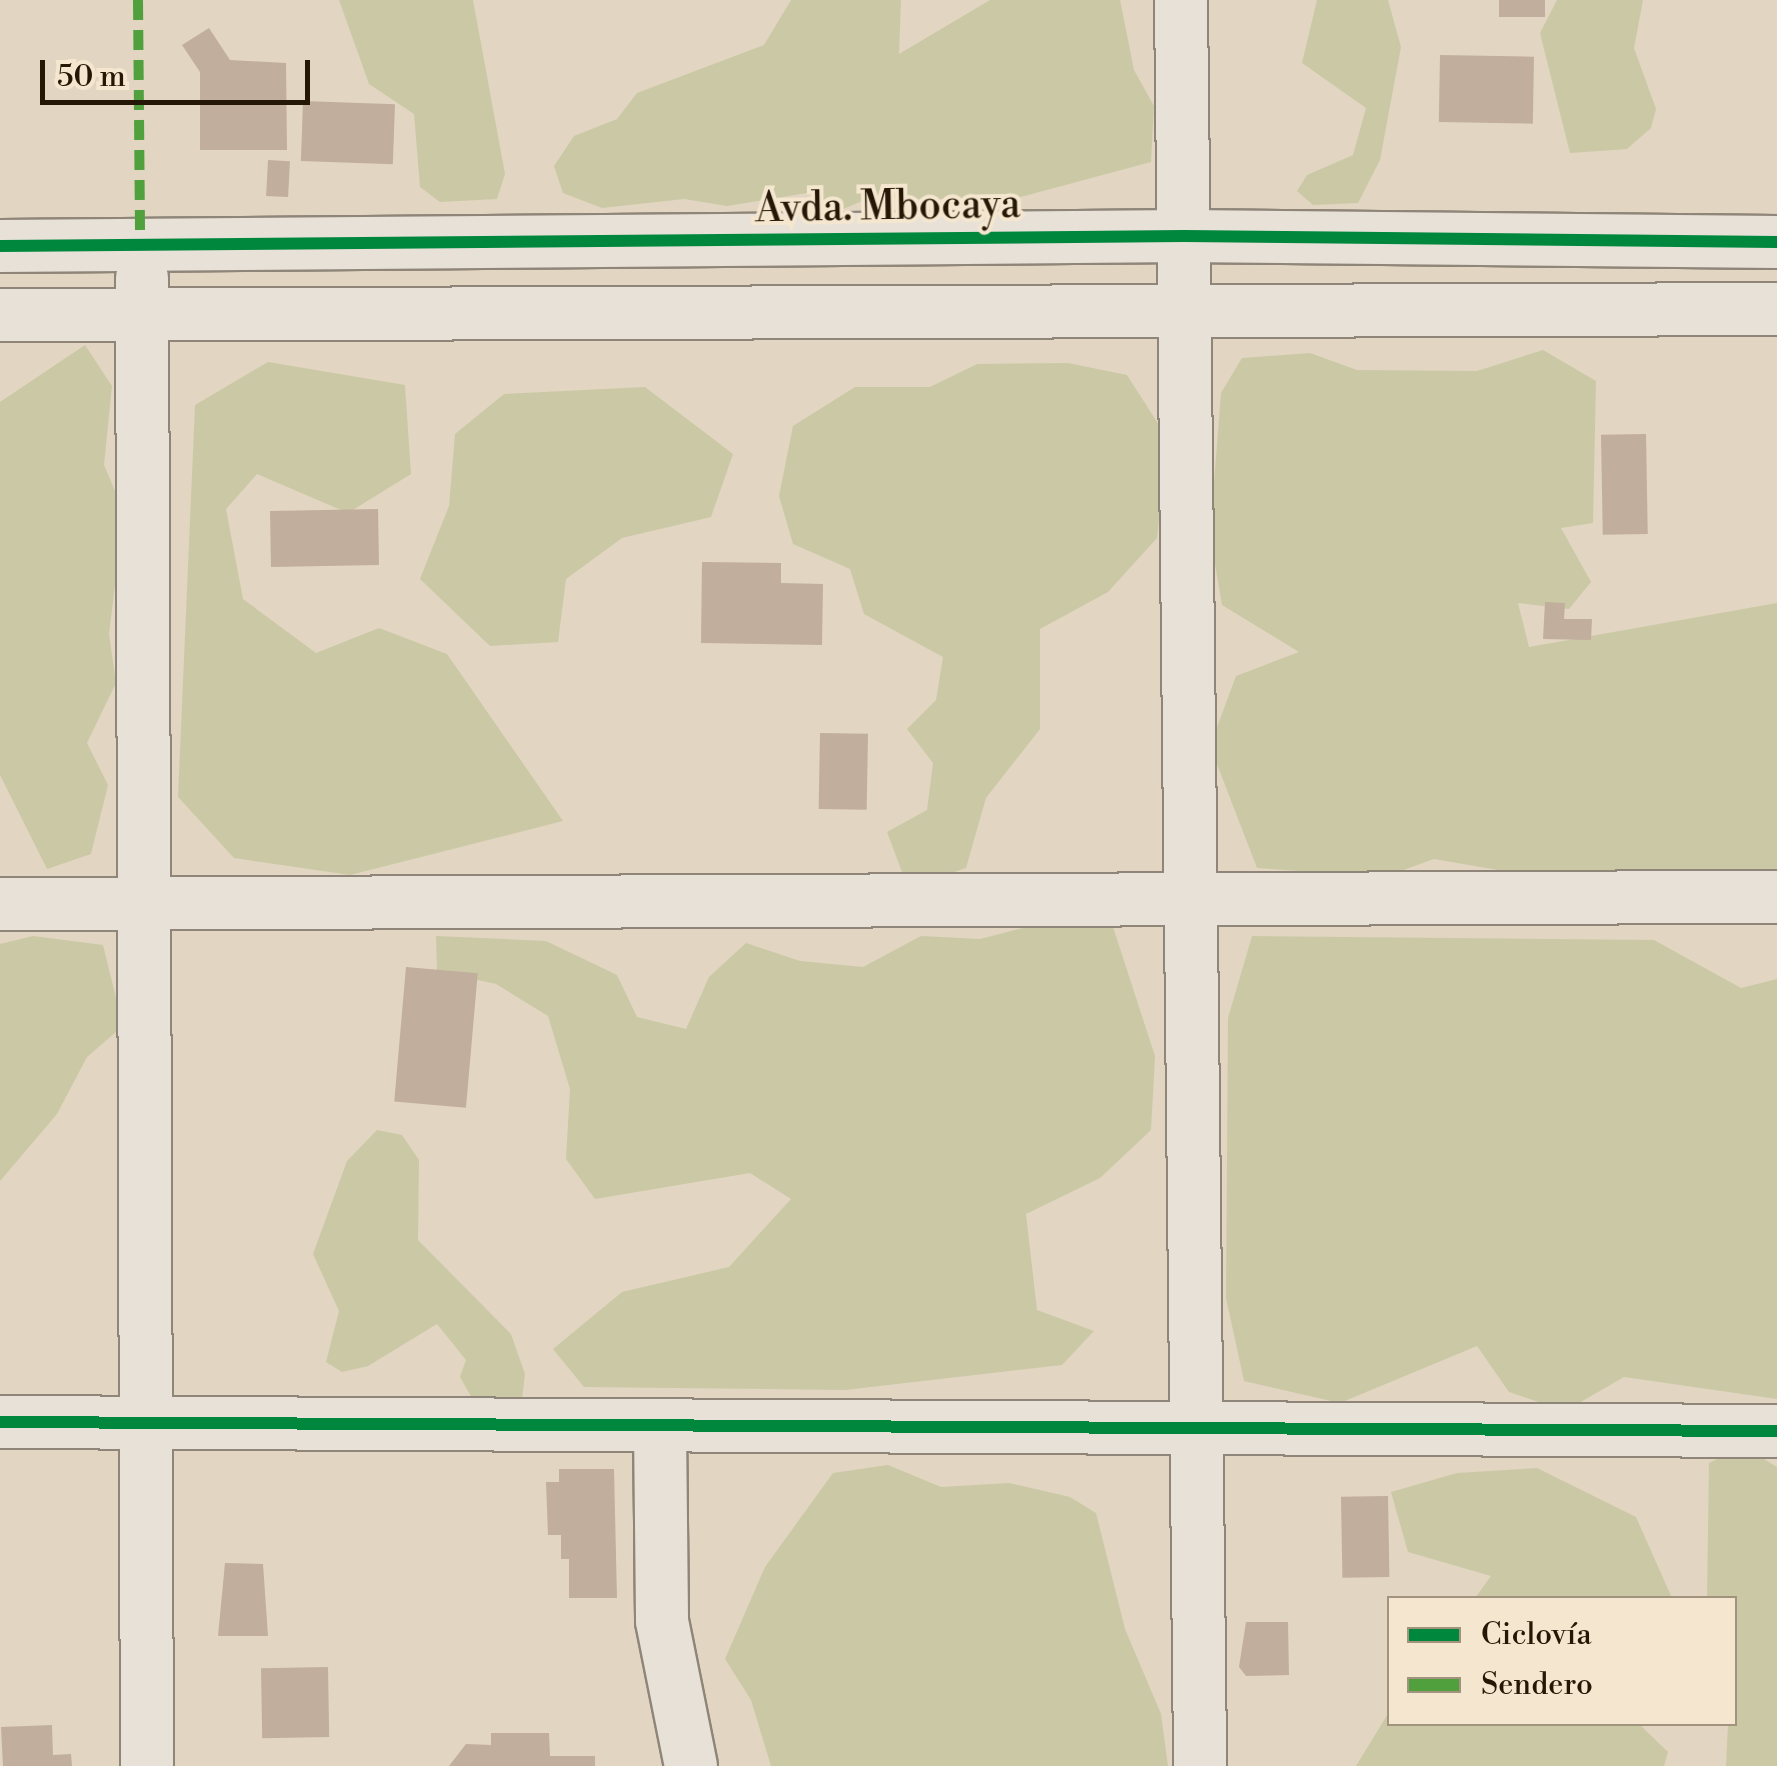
<!DOCTYPE html>
<meta charset="utf-8">
<style>
body{margin:0}
#map{position:relative;width:1777px;height:1766px;overflow:hidden;background:#e2d5c2;font-family:"Libre Bodoni",serif}
div>[style]{position:absolute}
[style*='--x']{left:calc(var(--x)*1px);top:calc(var(--y)*1px);width:calc(var(--w)*1px);rotate:calc(var(--a)*1deg)}
.green>*{inset:0;background:#cbc9a5}
.building>*{inset:0;background:#c1ae9d;transform-origin:0 0}
.roads{filter:drop-shadow(2px 0 #8f8679) drop-shadow(-2px 0 #8f8679) drop-shadow(0 2px #8f8679) drop-shadow(0 -2px #8f8679)}
.minor>*{height:52px;margin:-26px;padding:0 26px;transform-origin:26px;border-radius:26px;background:#e8e1d7}
.quiet>*{height:10px;margin-top:-5px;transform-origin:0;background:repeating-linear-gradient(90deg,#50a13d 0 20px,transparent 0 30px)}
.cycleway>*{height:12px;margin:-6px;padding:0 6px;transform-origin:6px;border-radius:6px;background:#00873e}
span{translate:-50% -50%;white-space:nowrap;text-align:center;line-height:1.15;-webkit-text-stroke:8px #f5e6cf;paint-order:stroke}
.street-label{font-size:40px;color:#241705}
.legend{position:absolute;left:1387px;top:1596px;width:350px;height:130px;box-sizing:border-box;background:#f5e6cf;border:2px solid #a1937e;margin:0;padding:12px 18px;list-style:none;font-size:30px;color:#241705}
.legend li{display:flex;align-items:center;gap:20px;height:50px}
.legend b{width:50px;border:2px solid #a1937e}
.scale{position:absolute;left:40px;top:60px;width:270px;height:45px;box-sizing:border-box;border:5px solid #241705;border-top:0;padding-left:12px;font-size:30px;line-height:35px;white-space:nowrap;color:#241705;-webkit-text-stroke:8px #f5e6cf;paint-order:stroke}
</style>
<div id="map">
<div class="green">
<div style="clip-path:polygon(339px 0,473px 0,505px 174px,497px 199px,440px 202px,420px 187px,414px 114px,369px 84px)"></div>
<div style="clip-path:polygon(791px 0,901px 0,899px 54px,990px 0,1120px 0,1134px 70px,1154px 106px,1151px 162px,1013px 199px,867px 199px,843px 209px,807px 193px,727px 206px,684px 199px,602px 208px,563px 193px,554px 166px,574px 136px,617px 119px,637px 93px,764px 45px)"></div>
<div style="clip-path:polygon(1317px 0,1388px 0,1401px 47px,1380px 160px,1358px 203px,1313px 205px,1297px 191px,1307px 175px,1353px 155px,1366px 108px,1302px 63px)"></div>
<div style="clip-path:polygon(1557px 0,1643px 0,1634px 48px,1656px 109px,1651px 128px,1627px 149px,1570px 153px,1540px 33px)"></div>
<div style="clip-path:polygon(85px 345px,112px 386px,104px 465px,124px 512px,109px 634px,116px 683px,87px 743px,108px 785px,91px 854px,47px 869px,0 775px,0 402px)"></div>
<div style="clip-path:polygon(1543px 350px,1596px 381px,1593px 523px,1561px 528px,1591px 582px,1569px 609px,1518px 603px,1529px 647px,1777px 603px,1777px 882px,1657px 897px,1434px 859px,1384px 877px,1257px 868px,1210px 746px,1236px 676px,1299px 652px,1222px 605px,1210px 535px,1221px 393px,1242px 358px,1310px 353px,1357px 370px,1477px 371px)"></div>
<div style="clip-path:polygon(268px 362px,405px 385px,411px 474px,348px 513px,257px 474px,226px 509px,243px 599px,316px 653px,379px 628px,447px 654px,563px 821px,350px 875px,234px 858px,178px 797px,195px 405px)"></div>
<div style="clip-path:polygon(1068px 363px,1127px 375px,1168px 439px,1157px 538px,1108px 592px,1040px 629px,1040px 729px,986px 798px,966px 868px,908px 888px,887px 832px,927px 810px,933px 763px,907px 729px,936px 700px,943px 657px,864px 614px,850px 569px,793px 544px,779px 496px,793px 426px,855px 387px,930px 387px,977px 364px)"></div>
<div style="clip-path:polygon(645px 387px,733px 454px,711px 517px,622px 538px,566px 579px,558px 642px,490px 646px,420px 579px,449px 506px,455px 434px,504px 394px)"></div>
<div style="clip-path:polygon(1043px 923px,1112px 924px,1155px 1056px,1151px 1130px,1100px 1178px,1026px 1214px,1037px 1310px,1094px 1331px,1062px 1365px,845px 1390px,584px 1387px,553px 1349px,622px 1292px,729px 1267px,791px 1199px,750px 1173px,595px 1199px,566px 1159px,570px 1089px,548px 1016px,496px 984px,437px 971px,436px 936px,546px 941px,617px 975px,637px 1017px,686px 1029px,709px 977px,746px 943px,800px 961px,863px 967px,921px 936px,980px 939px)"></div>
<div style="clip-path:polygon(33px 936px,103px 945px,123px 1026px,87px 1057px,57px 1114px,0 1181px,0 944px)"></div>
<div style="clip-path:polygon(1252px 936px,1654px 940px,1741px 988px,1777px 979px,1777px 1399px,1624px 1377px,1565px 1411px,1509px 1392px,1477px 1346px,1340px 1403px,1244px 1381px,1226px 1298px,1228px 1018px)"></div>
<div style="clip-path:polygon(377px 1130px,402px 1135px,419px 1160px,418px 1240px,511px 1334px,525px 1374px,522px 1399px,477px 1407px,460px 1377px,466px 1360px,437px 1324px,368px 1366px,342px 1372px,326px 1362px,339px 1311px,313px 1254px,347px 1161px)"></div>
<div style="clip-path:polygon(1743px 1446px,1777px 1467px,1777px 1766px,1726px 1766px,1734px 1598px,1707px 1598px,1709px 1463px)"></div>
<div style="clip-path:polygon(888px 1465px,941px 1487px,1009px 1483px,1070px 1497px,1096px 1513px,1125px 1629px,1161px 1714px,1168px 1766px,771px 1766px,751px 1700px,725px 1659px,765px 1567px,833px 1473px)"></div>
<div style="clip-path:polygon(1537px 1468px,1636px 1517px,1672px 1598px,1475px 1598px,1491px 1576px,1408px 1552px,1391px 1492px,1457px 1473px)"></div>
<div style="clip-path:polygon(1389px 1712px,1390px 1724px,1639px 1724px,1668px 1752px,1664px 1766px,1356px 1766px)"></div>
</div>
<div class="building">
<div style="left:1499px;top:0;width:46px;height:17px"></div>
<div style="clip-path:polygon(209px 28px,230px 60px,286px 63px,287px 150px,200px 150px,200px 72px,182px 45px)"></div>
<div style="left:1440px;top:55px;width:94px;height:67px;rotate:1deg"></div>
<div style="left:303px;top:101px;width:92px;height:60px;rotate:2deg"></div>
<div style="left:268px;top:160px;width:22px;height:36px;rotate:3deg"></div>
<div style="left:1646px;top:434px;width:100px;height:45px;rotate:89deg"></div>
<div style="left:378px;top:509px;width:56px;height:108px;rotate:89deg"></div>
<div style="clip-path:polygon(702px 562px,781px 563px,781px 583px,823px 584px,822px 645px,701px 643px)"></div>
<div style="clip-path:polygon(1545px 602px,1565px 603px,1564px 619px,1592px 619px,1591px 640px,1543px 639px)"></div>
<div style="left:820px;top:733px;width:48px;height:76px;rotate:1deg"></div>
<div style="left:406px;top:967px;width:72px;height:135px;rotate:5deg"></div>
<div style="clip-path:polygon(559px 1469px,614px 1469px,617px 1598px,569px 1598px,569px 1559px,561px 1559px,561px 1535px,548px 1535px,546px 1482px,559px 1482px)"></div>
<div style="left:1388px;top:1496px;width:81px;height:47px;rotate:89deg"></div>
<div style="clip-path:polygon(225px 1563px,263px 1564px,268px 1636px,218px 1636px)"></div>
<div style="clip-path:polygon(1246px 1622px,1288px 1622px,1289px 1675px,1246px 1676px,1239px 1667px)"></div>
<div style="left:328px;top:1667px;width:70px;height:67px;rotate:89deg"></div>
<div style="clip-path:polygon(52px 1725px,53px 1755px,71px 1754px,72px 1766px,3px 1766px,1px 1727px)"></div>
<div style="clip-path:polygon(491px 1733px,549px 1733px,550px 1756px,595px 1756px,595px 1766px,449px 1766px,466px 1744px,491px 1745px)"></div>
</div>
<div class="roads">
<div class="minor">
<div style="--x:1181;--y:0;--w:1766;--a:89.38"></div>
<div style="--x:0;--y:246;--w:1184;--a:-0.48"></div>
<div style="--x:1184;--y:236;--w:593;--a:0.58"></div>
<div style="--x:142;--y:278;--w:1488;--a:89.81"></div>
<div style="--x:0;--y:315;--w:1777;--a:-0.19"></div>
<div style="--x:0;--y:904;--w:1777;--a:-0.23"></div>
<div style="--x:0;--y:1422;--w:1777;--a:0.29"></div>
<div style="--x:660;--y:1426;--w:195;--a:89.4"></div>
<div style="--x:662;--y:1621;--w:148;--a:78.7"></div>
</div>
</div>
<div class="quiet">
<div style="--x:138;--y:0;--w:246;--a:89.5"></div>
</div>
<div class="cycleway">
<div style="--x:0;--y:246;--w:1184;--a:-0.48"></div>
<div style="--x:1184;--y:236;--w:593;--a:0.58"></div>
<div style="--x:0;--y:1422;--w:1777;--a:0.29"></div>
</div>
<div class="street-label">
<span style="left:888px;top:207px;rotate:-1deg">Avda. Mbocaya</span>
</div>
<ul class="legend">
<li><b style="height:12px;background:#00873e"></b>Ciclovía</li>
<li><b style="height:12px;background:#50a13d"></b>Sendero</li>
</ul>
<div class="scale">50 m</div>
</div>
